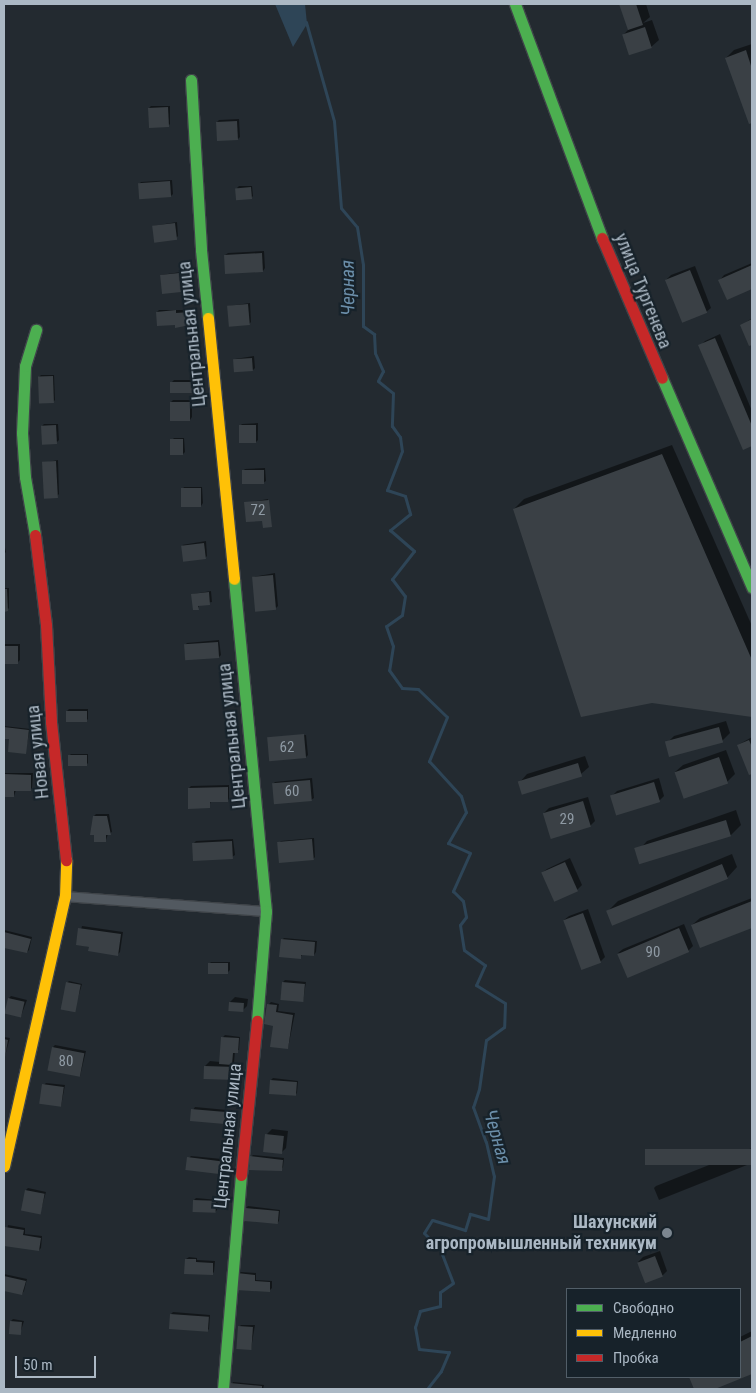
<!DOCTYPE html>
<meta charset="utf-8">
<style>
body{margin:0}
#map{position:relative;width:756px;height:1393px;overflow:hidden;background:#232a30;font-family:"Roboto Condensed",sans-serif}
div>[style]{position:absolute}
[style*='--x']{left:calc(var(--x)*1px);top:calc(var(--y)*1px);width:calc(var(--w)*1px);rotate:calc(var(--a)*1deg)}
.water>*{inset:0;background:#2e4557}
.shadow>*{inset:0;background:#0007}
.stream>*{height:3px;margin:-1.5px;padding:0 1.5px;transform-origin:1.5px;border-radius:1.5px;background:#2e4557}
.building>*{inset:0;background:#3a4045;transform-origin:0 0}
.roads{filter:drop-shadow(1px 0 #3f4449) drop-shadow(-1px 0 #3f4449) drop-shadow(0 1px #3f4449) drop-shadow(0 -1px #3f4449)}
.street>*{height:9px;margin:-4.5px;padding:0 4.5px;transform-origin:4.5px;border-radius:4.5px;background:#525960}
.fast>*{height:11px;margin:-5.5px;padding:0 5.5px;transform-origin:5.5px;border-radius:5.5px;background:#4caf50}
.slow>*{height:11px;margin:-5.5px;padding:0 5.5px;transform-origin:5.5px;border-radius:5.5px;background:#ffc107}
.jam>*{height:11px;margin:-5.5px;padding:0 5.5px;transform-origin:5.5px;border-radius:5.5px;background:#c62828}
.dots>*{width:14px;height:14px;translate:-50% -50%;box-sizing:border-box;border:2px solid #17222a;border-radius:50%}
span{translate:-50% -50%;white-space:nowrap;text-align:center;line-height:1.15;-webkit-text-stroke:4.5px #17222a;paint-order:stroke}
.number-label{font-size:15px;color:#8f9aa4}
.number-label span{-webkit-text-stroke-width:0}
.street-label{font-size:18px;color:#abb8c4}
.poi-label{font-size:18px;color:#abb8c4;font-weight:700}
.right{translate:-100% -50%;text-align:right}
.water-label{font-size:19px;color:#6b8ea9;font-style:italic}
.frame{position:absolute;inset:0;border:5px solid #abb8c4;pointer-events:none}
.legend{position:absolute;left:566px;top:1288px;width:175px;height:90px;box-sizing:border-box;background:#17222a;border:1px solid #525e68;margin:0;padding:6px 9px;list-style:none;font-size:15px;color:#abb8c4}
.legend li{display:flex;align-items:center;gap:10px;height:25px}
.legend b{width:25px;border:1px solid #525e68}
.scale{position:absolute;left:15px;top:1356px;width:81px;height:22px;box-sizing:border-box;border:2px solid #abb8c4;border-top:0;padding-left:6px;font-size:15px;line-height:18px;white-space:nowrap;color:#abb8c4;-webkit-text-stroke:4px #17222a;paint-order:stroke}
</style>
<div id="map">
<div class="water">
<div style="clip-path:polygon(275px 4px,305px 4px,307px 24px,293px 47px)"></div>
</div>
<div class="shadow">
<div style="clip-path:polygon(621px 4px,646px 4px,650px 17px,643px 23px,652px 20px,659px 40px,651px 47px,623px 35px,629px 29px)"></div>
<div style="clip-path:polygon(752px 44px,752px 122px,750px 123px,726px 58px,734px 50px)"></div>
<div style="clip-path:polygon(151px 106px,170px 106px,170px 124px,168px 126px,149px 108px)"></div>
<div style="clip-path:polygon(239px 119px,240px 137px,238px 139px,217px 122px,219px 120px)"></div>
<div style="clip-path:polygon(172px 180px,173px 194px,171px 196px,139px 184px,141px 182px)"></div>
<div style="clip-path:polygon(239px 186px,252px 186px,253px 196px,251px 198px,237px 188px)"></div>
<div style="clip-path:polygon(177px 222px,178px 236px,176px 238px,153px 226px)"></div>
<div style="clip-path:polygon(624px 235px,628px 243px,622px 246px,621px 236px)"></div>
<div style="clip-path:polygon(264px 251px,265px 268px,263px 271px,225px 255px,228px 253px)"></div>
<div style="clip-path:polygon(752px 263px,752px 288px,727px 299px,720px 280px,724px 275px)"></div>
<div style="clip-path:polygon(695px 266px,711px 308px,706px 312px,666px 280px,671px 275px)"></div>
<div style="clip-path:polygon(181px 272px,182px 289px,180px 291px,161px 275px)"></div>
<div style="clip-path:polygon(250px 303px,251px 322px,249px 324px,229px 306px)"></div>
<div style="clip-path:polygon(159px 310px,191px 310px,192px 321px,190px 323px,176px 323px,157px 312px)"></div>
<div style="clip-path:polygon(752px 318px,752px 343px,750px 344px,741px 326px)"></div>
<div style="clip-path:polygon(720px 334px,752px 411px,752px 444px,744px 448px,700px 346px,705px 341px)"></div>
<div style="clip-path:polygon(254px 356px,255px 368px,253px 370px,235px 359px)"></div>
<div style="clip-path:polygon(41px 375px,54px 375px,55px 400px,53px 402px,39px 377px)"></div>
<div style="clip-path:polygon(174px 380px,198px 380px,198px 389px,196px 391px,171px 383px)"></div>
<div style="clip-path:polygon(173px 400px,192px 400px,192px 417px,190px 420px,171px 402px)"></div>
<div style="clip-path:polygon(258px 423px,258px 440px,256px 442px,240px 426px,242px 424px)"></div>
<div style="clip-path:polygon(44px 424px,58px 424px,59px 440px,57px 442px,42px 426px)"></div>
<div style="clip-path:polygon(174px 438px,184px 438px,185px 452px,183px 454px,172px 440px)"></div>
<div style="clip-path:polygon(672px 445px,752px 626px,752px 716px,652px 702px,514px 509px,524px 499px)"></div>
<div style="clip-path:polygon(58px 460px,59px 494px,57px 496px,43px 463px)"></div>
<div style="clip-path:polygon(265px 468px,266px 481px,263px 483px,243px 471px,245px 469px)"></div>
<div style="clip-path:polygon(184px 487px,202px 487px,203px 503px,201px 506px,182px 490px)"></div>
<div style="clip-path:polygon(268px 499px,270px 526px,246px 503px)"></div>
<div style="clip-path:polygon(206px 541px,207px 556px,205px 558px,182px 545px)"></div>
<div style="clip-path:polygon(4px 543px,6px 552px,4px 554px)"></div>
<div style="clip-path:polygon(275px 573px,278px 606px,276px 608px,253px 577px)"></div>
<div style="clip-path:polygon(4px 588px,9px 588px,9px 608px,7px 610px,4px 610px)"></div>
<div style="clip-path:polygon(211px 591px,212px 602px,200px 604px,198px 608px,193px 594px)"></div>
<div style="clip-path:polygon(219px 640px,221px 655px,219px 657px,185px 645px,187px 643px)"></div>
<div style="clip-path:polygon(4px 644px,20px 644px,20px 660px,18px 662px,4px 663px)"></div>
<div style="clip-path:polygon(69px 709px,88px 709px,88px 719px,86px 721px,67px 711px)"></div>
<div style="clip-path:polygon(726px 721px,730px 733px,722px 741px,666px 744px,674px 736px)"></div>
<div style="clip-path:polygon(4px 726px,30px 729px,25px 753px,11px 738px,4px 737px)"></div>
<div style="clip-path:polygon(306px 735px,308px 755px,306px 757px,269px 738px)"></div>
<div style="clip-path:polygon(752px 737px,752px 772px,750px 773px,738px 745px)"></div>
<div style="clip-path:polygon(726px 750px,735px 774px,727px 782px,675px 772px,683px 765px)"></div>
<div style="clip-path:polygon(71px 754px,88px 754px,88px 763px,86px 765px,69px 756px)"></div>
<div style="clip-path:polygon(585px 756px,589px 767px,581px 774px,520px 782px,527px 774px)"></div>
<div style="clip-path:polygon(4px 773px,33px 773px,32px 788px,30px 790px,16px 790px,14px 796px,4px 795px)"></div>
<div style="clip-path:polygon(312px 778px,314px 798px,311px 800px,273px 784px,275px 782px)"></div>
<div style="clip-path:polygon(659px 778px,664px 796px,660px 800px,618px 814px,612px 796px,617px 791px)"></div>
<div style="clip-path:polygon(229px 785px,229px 799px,227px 801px,211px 801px,209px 807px,189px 788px,191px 786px)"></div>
<div style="clip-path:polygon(588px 797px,595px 821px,590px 826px,544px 813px,549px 808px)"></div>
<div style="clip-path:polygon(736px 810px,741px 825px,731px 835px,637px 852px,647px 841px)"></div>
<div style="clip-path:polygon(96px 814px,109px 814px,112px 832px,108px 834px,106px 840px,94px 816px)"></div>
<div style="clip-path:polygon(314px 838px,315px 857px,313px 859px,279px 843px,281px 841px)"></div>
<div style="clip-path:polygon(233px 839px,235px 855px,232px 857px,193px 844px,196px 841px)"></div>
<div style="clip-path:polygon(732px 854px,737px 867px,727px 878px,608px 911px,618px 901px)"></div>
<div style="clip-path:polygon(570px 858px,582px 885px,577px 890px,542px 873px,547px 869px)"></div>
<div style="clip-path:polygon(752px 898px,752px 926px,700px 946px,692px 925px,700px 918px)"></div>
<div style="clip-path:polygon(588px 909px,605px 957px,600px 962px,564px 920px,569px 916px)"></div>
<div style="clip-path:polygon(684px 924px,693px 946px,688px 951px,618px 953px,623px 949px)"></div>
<div style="clip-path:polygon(82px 926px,123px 932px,120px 952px,118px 954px,77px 944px)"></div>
<div style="clip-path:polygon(4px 930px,32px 937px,29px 950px,27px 952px,4px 946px)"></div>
<div style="clip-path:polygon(284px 938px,317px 941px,316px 952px,314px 955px,303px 953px,300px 958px,282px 940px)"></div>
<div style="clip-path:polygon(211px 962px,230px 962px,230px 970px,227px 973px,209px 964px)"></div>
<div style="clip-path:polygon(285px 980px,306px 982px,303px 1001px,283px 982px)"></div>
<div style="clip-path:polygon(69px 981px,82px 984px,74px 1011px,67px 983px)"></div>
<div style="clip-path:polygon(11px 996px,27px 1000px,21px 1016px,9px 998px)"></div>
<div style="clip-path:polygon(235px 997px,248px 999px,247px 1006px,242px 1011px,230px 1002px)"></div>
<div style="clip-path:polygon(271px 1002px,279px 1004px,278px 1011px,295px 1013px,288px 1048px,275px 1024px,268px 1005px)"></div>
<div style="clip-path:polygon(225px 1035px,240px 1037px,239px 1050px,235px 1051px,233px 1074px,228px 1079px,205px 1066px,210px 1061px,220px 1062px,222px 1038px)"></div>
<div style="clip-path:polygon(4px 1037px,10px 1038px,4px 1059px)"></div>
<div style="clip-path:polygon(55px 1045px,86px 1051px,80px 1076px,53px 1047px)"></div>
<div style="clip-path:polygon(273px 1078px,298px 1081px,297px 1093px,295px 1095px,271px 1080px)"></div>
<div style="clip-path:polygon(46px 1083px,65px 1085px,61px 1106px,44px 1085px)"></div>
<div style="clip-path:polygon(195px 1107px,227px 1110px,227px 1120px,225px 1122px,193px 1110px)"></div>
<div style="clip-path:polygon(272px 1129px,288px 1131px,286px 1148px,281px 1153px,267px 1134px)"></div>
<div style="clip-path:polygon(752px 1148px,752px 1163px,659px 1200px,654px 1188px,656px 1186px)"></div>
<div style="clip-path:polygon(253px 1155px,284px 1158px,283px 1167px,281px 1170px,251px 1157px)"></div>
<div style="clip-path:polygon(191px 1156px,222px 1159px,221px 1171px,219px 1173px,189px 1158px)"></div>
<div style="clip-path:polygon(28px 1188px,46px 1192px,40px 1213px,26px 1190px)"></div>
<div style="clip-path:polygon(196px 1198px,218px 1200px,217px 1210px,215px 1212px,194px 1200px)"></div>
<div style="clip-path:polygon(248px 1206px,280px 1210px,279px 1221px,277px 1223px,246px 1208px)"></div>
<div style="clip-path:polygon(8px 1225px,25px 1228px,25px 1234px,42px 1236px,41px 1248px,39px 1250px,4px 1245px)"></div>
<div style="clip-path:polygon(660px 1251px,667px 1271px,662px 1276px,638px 1262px,643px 1257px)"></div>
<div style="clip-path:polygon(189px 1257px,197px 1258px,197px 1260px,215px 1261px,214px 1272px,212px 1274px,186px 1259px)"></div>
<div style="clip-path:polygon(241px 1272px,256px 1273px,256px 1280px,272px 1281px,272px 1288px,269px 1291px,239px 1274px)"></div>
<div style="clip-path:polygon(4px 1274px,27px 1279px,24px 1291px,22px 1294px,4px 1289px)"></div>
<div style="clip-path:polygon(173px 1312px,210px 1315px,209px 1329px,207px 1331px,171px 1314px)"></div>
<div style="clip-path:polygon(13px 1319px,24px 1321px,20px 1334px,11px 1321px)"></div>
<div style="clip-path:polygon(241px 1325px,255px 1325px,251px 1349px,239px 1327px)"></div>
<div style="clip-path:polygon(752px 1331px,752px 1372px,711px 1389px,695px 1389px,690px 1377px,740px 1377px,740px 1337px)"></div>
<div style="clip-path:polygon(233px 1382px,264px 1385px,263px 1389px,230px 1389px)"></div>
</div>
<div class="stream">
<div style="--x:306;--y:22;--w:103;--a:74.2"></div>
<div style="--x:334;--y:121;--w:87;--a:85.4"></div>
<div style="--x:341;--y:208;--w:25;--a:50"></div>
<div style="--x:357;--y:227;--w:37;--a:81"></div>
<div style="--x:363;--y:264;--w:62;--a:90"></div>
<div style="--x:363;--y:326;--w:14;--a:36"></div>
<div style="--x:374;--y:334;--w:19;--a:87"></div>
<div style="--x:375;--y:353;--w:20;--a:66"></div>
<div style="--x:383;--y:371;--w:11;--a:117"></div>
<div style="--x:378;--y:381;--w:19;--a:39"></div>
<div style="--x:393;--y:393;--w:33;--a:92"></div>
<div style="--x:392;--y:426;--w:14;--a:54"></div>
<div style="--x:400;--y:437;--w:14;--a:82"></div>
<div style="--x:402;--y:451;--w:42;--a:111"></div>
<div style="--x:387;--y:490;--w:19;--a:18"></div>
<div style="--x:405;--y:496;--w:19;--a:74"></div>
<div style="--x:410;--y:514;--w:26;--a:141"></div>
<div style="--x:390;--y:530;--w:32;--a:41"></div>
<div style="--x:414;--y:551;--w:36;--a:128"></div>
<div style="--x:392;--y:579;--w:21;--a:53"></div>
<div style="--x:405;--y:596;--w:19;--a:99"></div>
<div style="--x:402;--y:615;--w:19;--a:145"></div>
<div style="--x:386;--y:626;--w:21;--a:71"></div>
<div style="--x:393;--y:646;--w:24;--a:99"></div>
<div style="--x:389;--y:670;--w:22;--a:54"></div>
<div style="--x:402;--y:688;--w:16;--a:4"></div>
<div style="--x:418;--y:689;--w:40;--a:44"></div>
<div style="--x:447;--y:717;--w:48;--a:112.2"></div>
<div style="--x:429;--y:761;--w:47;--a:47.6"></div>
<div style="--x:461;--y:796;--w:17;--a:73"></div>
<div style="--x:466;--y:812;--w:36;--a:120"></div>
<div style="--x:448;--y:843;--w:24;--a:24"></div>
<div style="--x:470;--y:853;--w:42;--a:114.1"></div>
<div style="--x:453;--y:891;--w:14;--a:45"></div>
<div style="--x:463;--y:901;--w:16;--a:79"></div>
<div style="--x:466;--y:917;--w:10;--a:127"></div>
<div style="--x:460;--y:925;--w:25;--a:81"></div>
<div style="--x:464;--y:950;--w:26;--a:36"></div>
<div style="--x:485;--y:965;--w:22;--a:114"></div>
<div style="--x:476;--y:985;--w:34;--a:32"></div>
<div style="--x:505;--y:1003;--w:24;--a:92"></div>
<div style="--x:504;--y:1027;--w:22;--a:144"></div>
<div style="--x:486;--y:1040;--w:49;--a:98.1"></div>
<div style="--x:479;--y:1089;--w:19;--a:108"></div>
<div style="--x:473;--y:1107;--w:37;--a:70"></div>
<div style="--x:486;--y:1142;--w:35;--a:77"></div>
<div style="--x:494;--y:1176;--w:43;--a:97.9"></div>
<div style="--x:488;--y:1219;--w:19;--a:-164"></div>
<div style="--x:470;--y:1214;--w:17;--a:107"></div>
<div style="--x:465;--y:1230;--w:34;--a:-163"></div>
<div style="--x:432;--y:1220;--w:15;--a:122"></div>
<div style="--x:424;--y:1233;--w:23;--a:45"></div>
<div style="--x:440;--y:1249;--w:36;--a:69"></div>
<div style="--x:453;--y:1283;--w:16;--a:145"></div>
<div style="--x:440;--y:1292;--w:14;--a:90"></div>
<div style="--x:440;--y:1306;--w:21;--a:166"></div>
<div style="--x:420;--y:1311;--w:17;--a:107"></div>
<div style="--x:415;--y:1327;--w:22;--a:80"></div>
<div style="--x:419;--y:1349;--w:30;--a:6"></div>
<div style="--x:449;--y:1352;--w:21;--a:113"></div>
<div style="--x:441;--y:1371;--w:23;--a:128"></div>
</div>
<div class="building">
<div style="clip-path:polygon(619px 4px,636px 4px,643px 25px,628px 30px)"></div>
<div style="left:645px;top:27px;width:22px;height:24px;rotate:72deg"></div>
<div style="clip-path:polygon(746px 50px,752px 69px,752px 123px,749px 124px,725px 58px)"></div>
<div style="left:168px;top:107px;width:20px;height:20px;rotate:87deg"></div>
<div style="left:237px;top:121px;width:19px;height:21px;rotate:87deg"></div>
<div style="left:170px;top:181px;width:16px;height:32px;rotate:86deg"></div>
<div style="left:251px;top:187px;width:12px;height:16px;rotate:85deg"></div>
<div style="left:175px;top:223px;width:17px;height:23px;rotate:83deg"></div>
<div style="left:622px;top:236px;width:11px;height:5px;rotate:68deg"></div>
<div style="left:262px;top:253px;width:19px;height:38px;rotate:87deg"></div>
<div style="clip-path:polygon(752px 265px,752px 289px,727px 300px,718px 280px)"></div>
<div style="left:690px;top:270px;width:46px;height:27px;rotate:68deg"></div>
<div style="left:179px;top:273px;width:19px;height:19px;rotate:84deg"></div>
<div style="left:248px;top:304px;width:21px;height:21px;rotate:85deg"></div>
<div style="clip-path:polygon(176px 310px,176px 313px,190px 312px,190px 325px,175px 328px,175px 325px,157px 326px,156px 312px)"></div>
<div style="clip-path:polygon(752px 319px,752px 345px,749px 346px,740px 325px)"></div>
<div style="clip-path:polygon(715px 338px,752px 426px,752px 446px,743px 450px,698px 345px)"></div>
<div style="left:252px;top:358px;width:13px;height:19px;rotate:86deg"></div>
<div style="left:53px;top:376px;width:27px;height:15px;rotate:88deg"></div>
<div style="left:170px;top:382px;width:26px;height:11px"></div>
<div style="left:170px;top:402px;width:20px;height:19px"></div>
<div style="left:56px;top:425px;width:19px;height:15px;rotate:87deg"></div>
<div style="left:239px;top:425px;width:17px;height:18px"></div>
<div style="left:170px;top:439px;width:13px;height:16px"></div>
<div style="clip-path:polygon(662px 454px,752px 660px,752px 717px,652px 703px,581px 717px,513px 509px)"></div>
<div style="left:56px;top:461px;width:37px;height:14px;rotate:87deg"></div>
<div style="left:264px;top:470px;width:14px;height:22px;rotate:90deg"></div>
<div style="left:201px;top:488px;width:19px;height:20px;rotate:90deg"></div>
<div style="clip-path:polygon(269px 500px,272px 527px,263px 528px,262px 521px,246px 522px,244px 502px)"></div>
<div style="left:204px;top:543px;width:16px;height:23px;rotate:83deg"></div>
<div style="left:273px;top:575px;width:35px;height:21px;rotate:85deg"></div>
<div style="clip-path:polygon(4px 589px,7px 589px,8px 611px,4px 612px)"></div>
<div style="clip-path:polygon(209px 592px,210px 605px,198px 606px,199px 610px,193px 610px,191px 594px)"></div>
<div style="left:218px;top:642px;width:16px;height:34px;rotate:86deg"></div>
<div style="left:4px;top:646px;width:14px;height:18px"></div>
<div style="left:66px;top:711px;width:21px;height:11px"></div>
<div style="clip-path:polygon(4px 727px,29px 730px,26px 754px,8px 752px,9px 739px,4px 739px)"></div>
<div style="left:719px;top:727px;width:16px;height:56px;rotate:75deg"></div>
<div style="left:304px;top:734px;width:24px;height:37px;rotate:85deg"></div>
<div style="clip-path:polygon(749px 740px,752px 747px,752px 774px,749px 775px,737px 745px)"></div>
<div style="left:68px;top:755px;width:19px;height:11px"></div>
<div style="left:719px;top:757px;width:28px;height:47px;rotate:71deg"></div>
<div style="left:578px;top:763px;width:14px;height:63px;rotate:73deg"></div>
<div style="clip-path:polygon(4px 774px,31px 775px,31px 791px,14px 791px,14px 797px,4px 797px)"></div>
<div style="left:310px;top:780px;width:21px;height:38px;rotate:85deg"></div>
<div style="left:654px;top:782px;width:21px;height:46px;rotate:73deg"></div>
<div style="clip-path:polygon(228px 787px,228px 802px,210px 802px,210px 808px,188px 809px,188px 788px)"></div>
<div style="left:583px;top:801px;width:27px;height:42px;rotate:73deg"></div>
<div style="clip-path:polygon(93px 816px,107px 816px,111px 835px,106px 835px,106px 842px,94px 842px,94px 835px,90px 835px)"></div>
<div style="left:726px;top:820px;width:17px;height:96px;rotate:73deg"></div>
<div style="left:312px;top:839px;width:21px;height:35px;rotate:85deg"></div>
<div style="left:232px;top:841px;width:18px;height:40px;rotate:87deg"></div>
<div style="left:565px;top:862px;width:32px;height:26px;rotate:66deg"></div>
<div style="left:722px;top:864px;width:16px;height:125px;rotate:68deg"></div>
<div style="clip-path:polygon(752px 901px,752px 928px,700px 948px,691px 925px)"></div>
<div style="left:583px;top:913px;width:53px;height:21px;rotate:70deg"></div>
<div style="clip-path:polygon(78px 928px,121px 934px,118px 956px,88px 951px,89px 947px,76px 945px)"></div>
<div style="left:679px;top:928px;width:26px;height:67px;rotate:67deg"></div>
<div style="clip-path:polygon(4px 932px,31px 939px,27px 953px,4px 948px)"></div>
<div style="clip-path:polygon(281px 939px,315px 942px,314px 956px,301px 955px,301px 959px,279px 957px)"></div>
<div style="left:208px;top:963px;width:20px;height:11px"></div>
<div style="left:66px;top:982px;width:15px;height:28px;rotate:11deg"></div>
<div style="left:282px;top:982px;width:23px;height:18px;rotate:5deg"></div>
<div style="left:8px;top:998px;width:17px;height:16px;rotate:13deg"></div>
<div style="left:229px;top:1002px;width:15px;height:9px;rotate:4deg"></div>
<div style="clip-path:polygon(267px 1004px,277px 1005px,276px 1012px,293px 1015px,288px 1049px,270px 1047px,273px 1026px,264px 1024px)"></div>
<div style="clip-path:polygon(221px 1037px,239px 1038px,238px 1053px,233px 1053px,232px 1065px,219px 1064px)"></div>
<div style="clip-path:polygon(4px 1039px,8px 1040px,5px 1057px,4px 1057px)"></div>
<div style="left:52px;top:1047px;width:33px;height:24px;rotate:11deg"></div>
<div style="left:204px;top:1066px;width:25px;height:13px;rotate:2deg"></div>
<div style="left:270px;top:1080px;width:27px;height:14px;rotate:4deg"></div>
<div style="left:42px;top:1084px;width:22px;height:20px;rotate:8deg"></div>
<div style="left:191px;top:1109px;width:35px;height:12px;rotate:5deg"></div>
<div style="left:265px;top:1134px;width:19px;height:18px;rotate:6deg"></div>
<div style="left:752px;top:1149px;width:16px;height:107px;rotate:90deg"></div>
<div style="clip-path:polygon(250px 1156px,283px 1160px,282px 1171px,249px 1170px)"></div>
<div style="left:187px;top:1157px;width:34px;height:13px;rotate:7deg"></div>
<div style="left:25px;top:1190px;width:20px;height:21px;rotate:11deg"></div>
<div style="left:193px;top:1200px;width:23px;height:12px;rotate:2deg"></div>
<div style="left:245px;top:1208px;width:34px;height:13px;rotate:5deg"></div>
<div style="clip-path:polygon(5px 1227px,24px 1230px,23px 1235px,41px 1238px,39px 1251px,4px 1246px)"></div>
<div style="left:655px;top:1256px;width:22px;height:19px;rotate:69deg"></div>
<div style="clip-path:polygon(185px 1259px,196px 1259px,196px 1262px,213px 1263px,213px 1275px,184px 1274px)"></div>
<div style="clip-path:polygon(237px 1273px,255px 1275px,255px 1281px,270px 1282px,270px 1292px,236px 1290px)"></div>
<div style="clip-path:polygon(4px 1276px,26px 1281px,22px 1295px,4px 1291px)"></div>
<div style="left:170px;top:1314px;width:39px;height:15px;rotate:4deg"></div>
<div style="left:10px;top:1321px;width:12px;height:13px;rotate:5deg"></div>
<div style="left:238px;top:1326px;width:15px;height:23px;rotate:4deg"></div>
<div style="clip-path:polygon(752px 1336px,752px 1374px,715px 1389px,694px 1389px,689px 1377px,740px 1377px,740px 1342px)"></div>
<div style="clip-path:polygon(230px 1383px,262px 1386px,262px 1389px,229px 1389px)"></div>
</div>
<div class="roads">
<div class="street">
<div style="--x:65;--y:896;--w:202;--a:4.3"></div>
</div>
<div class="fast">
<div style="--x:515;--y:4;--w:250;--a:69.6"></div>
<div style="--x:191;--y:80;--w:170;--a:86.6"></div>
<div style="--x:201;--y:250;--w:68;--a:84.1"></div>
<div style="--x:662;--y:378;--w:228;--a:66.7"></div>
<div style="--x:35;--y:535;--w:59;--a:-99.8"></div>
<div style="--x:25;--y:477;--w:44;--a:-93.9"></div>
<div style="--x:22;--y:433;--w:67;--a:-87.4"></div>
<div style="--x:25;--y:366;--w:38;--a:-73"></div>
<div style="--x:234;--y:579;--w:334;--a:84.5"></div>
<div style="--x:266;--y:911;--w:110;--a:94.7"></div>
<div style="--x:223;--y:1389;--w:215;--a:-85.2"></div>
</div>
<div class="slow">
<div style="--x:208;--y:318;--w:262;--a:84.3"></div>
<div style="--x:4;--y:1166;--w:277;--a:-77.3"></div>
<div style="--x:65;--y:896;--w:36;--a:-88"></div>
</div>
<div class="jam">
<div style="--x:602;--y:238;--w:152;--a:66.8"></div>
<div style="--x:35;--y:535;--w:91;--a:83"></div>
<div style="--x:46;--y:625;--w:97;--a:87"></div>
<div style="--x:51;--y:722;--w:139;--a:83.8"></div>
<div style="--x:241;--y:1175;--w:155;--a:-84.1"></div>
</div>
</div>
<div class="dots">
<div style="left:667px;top:1233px;background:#7b8690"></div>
</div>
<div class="number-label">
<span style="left:258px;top:511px">72</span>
<span style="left:287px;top:748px">62</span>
<span style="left:292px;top:792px">60</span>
<span style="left:567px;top:820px">29</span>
<span style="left:653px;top:953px">90</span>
<span style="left:66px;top:1062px">80</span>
</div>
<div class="street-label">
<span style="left:643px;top:291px;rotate:68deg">улица Тургенева</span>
<span style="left:192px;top:334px;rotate:-96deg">Центральная улица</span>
<span style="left:232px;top:736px;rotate:-96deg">Центральная улица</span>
<span style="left:38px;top:752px;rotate:-96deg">Новая улица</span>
<span style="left:228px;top:1136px;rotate:-84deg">Центральная улица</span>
</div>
<div class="poi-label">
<span class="right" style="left:657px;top:1233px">Шахунский<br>агропромышленный техникум</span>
</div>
<div class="water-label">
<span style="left:348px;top:288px;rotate:-91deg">Черная</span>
<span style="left:497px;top:1137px;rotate:74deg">Черная</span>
</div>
<div class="frame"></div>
<ul class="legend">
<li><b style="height:6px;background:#4caf50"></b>Свободно</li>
<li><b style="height:6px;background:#ffc107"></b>Медленно</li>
<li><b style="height:6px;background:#c62828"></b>Пробка</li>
</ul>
<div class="scale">50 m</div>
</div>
